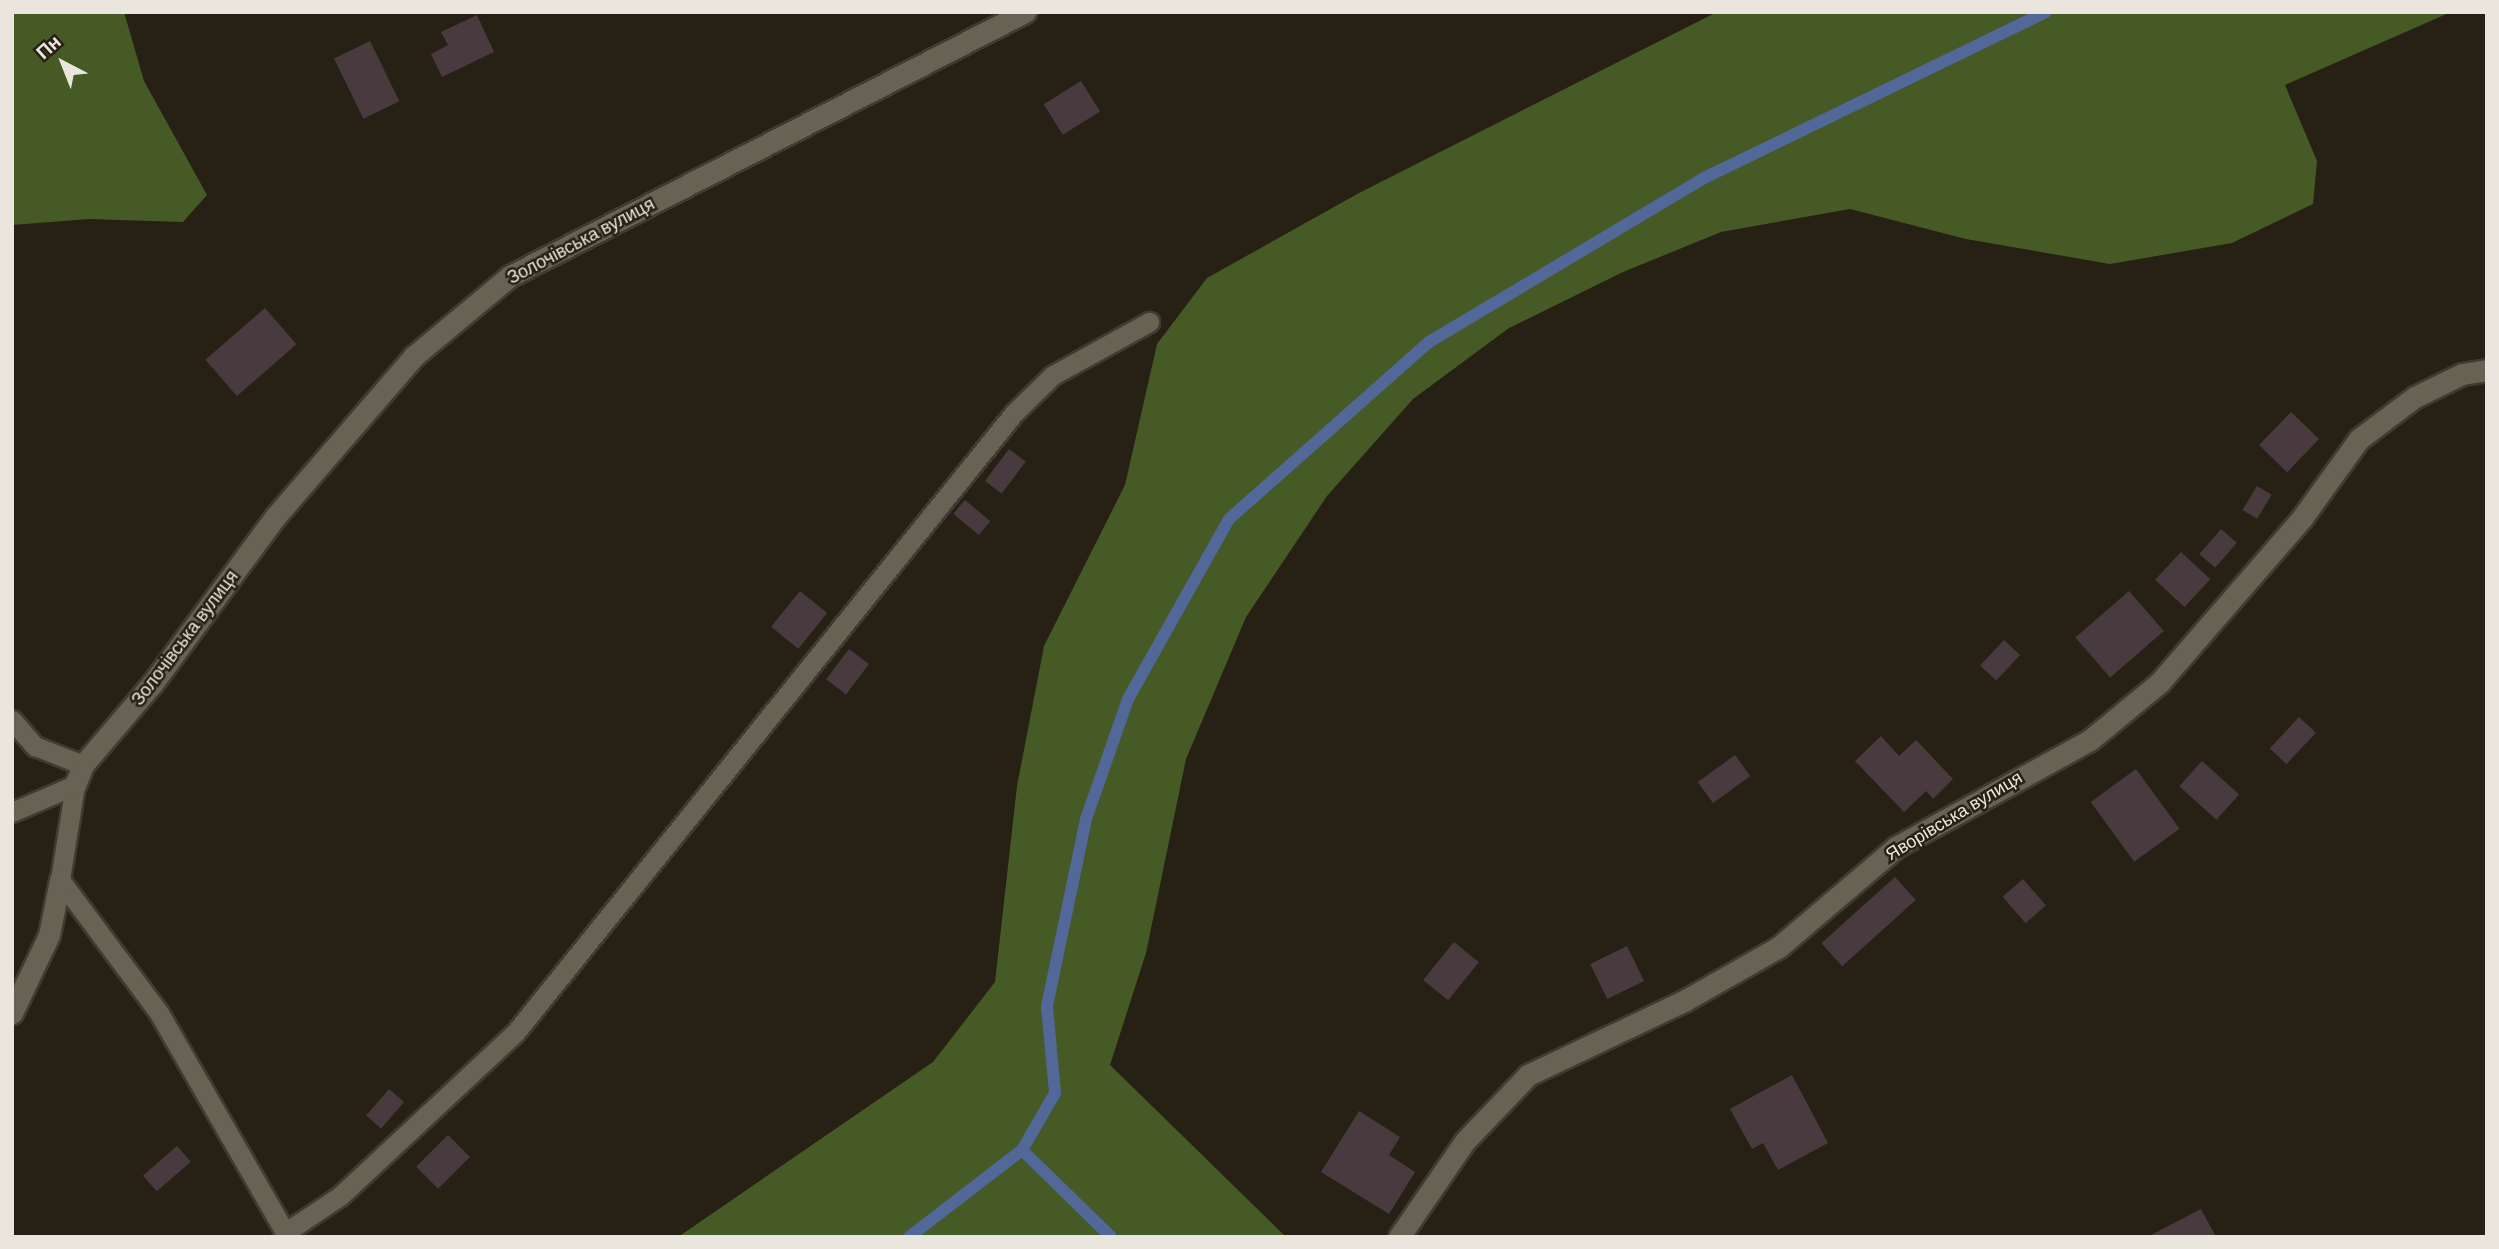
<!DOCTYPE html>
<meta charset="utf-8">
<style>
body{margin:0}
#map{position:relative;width:2499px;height:1249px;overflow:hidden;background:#272115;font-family:"DM Sans",sans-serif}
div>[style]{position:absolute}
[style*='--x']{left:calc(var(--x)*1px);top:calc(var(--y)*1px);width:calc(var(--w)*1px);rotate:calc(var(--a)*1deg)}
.forest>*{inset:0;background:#455a25}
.stream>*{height:12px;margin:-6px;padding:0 6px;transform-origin:6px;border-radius:6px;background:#516898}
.building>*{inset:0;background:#493a3f;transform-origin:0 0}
.roads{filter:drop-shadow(2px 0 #403b32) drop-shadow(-2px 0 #403b32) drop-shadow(0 2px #403b32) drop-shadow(0 -2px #403b32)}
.service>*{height:19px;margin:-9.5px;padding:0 9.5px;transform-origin:9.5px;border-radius:9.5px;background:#686254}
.minor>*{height:21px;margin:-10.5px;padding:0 10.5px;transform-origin:10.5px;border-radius:10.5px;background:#686254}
span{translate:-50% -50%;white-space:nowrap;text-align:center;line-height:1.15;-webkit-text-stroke:5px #272115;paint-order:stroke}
.street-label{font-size:18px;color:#eae6de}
.frame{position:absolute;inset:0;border:14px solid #eae6de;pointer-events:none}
.north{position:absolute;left:28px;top:28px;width:70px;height:70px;-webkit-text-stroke:5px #272115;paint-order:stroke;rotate:318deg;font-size:19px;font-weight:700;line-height:28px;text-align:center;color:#eae6de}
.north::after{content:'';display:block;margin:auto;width:24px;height:32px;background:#eae6de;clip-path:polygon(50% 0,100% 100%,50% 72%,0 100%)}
</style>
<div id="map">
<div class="forest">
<div style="clip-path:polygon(12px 12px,124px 12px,144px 81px,207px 195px,183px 222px,89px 219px,12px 225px)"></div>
<div style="clip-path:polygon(1717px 12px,2451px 12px,2285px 85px,2317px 161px,2313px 204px,2232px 243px,2110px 264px,1966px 239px,1850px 209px,1721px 232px,1623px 272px,1509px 328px,1413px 399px,1327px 496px,1246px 617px,1186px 759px,1146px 953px,1110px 1065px,1286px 1237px,678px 1237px,933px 1062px,995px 982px,1017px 786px,1044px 646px,1125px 485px,1157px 344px,1207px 278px,1359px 193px)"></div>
</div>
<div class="stream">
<div style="--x:1022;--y:1150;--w:124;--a:44.3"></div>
<div style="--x:909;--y:1237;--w:143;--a:-37.6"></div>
<div style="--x:1022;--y:1150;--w:66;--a:-59.9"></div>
<div style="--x:1055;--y:1093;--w:87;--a:-95.3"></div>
<div style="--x:1047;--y:1006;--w:191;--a:-78.2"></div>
<div style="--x:1086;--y:819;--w:127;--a:-70.7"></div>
<div style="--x:1128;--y:699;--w:206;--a:-60.7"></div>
<div style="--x:1229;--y:519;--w:267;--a:-41.5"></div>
<div style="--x:1429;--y:342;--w:318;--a:-30.8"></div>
<div style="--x:1702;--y:179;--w:382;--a:-25.9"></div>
</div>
<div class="building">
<div style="clip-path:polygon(477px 15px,494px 52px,442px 77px,431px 54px,448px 45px,441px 32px)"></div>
<div style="left:370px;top:41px;width:67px;height:40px;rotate:64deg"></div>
<div style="left:1081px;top:81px;width:36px;height:44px;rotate:58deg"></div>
<div style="left:265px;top:308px;width:48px;height:79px;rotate:49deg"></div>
<div style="left:2291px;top:412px;width:39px;height:46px;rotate:44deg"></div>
<div style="left:1009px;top:449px;width:21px;height:40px;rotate:37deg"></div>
<div style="left:2257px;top:486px;width:17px;height:28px;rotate:31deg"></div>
<div style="left:965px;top:500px;width:33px;height:18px;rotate:40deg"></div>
<div style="left:2221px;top:529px;width:21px;height:33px;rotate:41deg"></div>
<div style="left:2181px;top:552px;width:40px;height:38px;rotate:43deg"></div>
<div style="left:800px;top:591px;width:35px;height:46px;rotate:39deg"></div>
<div style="left:2129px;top:591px;width:53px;height:71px;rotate:49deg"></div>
<div style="left:2004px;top:640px;width:22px;height:35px;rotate:43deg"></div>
<div style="left:849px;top:649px;width:25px;height:38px;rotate:37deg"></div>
<div style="left:2299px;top:717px;width:23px;height:43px;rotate:43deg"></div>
<div style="clip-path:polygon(1881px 736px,1899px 756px,1916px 740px,1953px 779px,1933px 799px,1926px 791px,1904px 812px,1855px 761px)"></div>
<div style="left:1735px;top:755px;width:26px;height:46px;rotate:54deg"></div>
<div style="left:2202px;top:761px;width:50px;height:34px;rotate:42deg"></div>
<div style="left:2136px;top:769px;width:74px;height:56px;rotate:54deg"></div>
<div style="left:1895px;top:877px;width:31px;height:99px;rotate:48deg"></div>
<div style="left:2023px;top:879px;width:35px;height:27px;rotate:49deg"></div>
<div style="left:1454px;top:942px;width:32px;height:49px;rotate:39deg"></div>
<div style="left:1627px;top:946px;width:39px;height:41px;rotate:64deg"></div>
<div style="clip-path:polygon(1792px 1075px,1828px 1143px,1778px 1170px,1763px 1143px,1752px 1149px,1730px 1109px)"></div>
<div style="left:389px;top:1089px;width:20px;height:35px;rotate:41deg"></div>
<div style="clip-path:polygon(1359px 1111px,1400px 1137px,1389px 1155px,1415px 1172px,1389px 1214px,1321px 1172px)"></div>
<div style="left:448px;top:1135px;width:31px;height:45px;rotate:45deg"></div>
<div style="left:177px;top:1146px;width:21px;height:45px;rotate:49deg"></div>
<div style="clip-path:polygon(2201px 1209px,2216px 1237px,2147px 1237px)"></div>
</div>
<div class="roads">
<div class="service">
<div style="--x:12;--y:720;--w:35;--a:49"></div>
<div style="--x:35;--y:746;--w:52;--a:21.6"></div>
<div style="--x:75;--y:785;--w:96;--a:99"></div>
<div style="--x:60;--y:880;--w:166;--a:53.3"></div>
<div style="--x:159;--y:1013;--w:258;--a:60.1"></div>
<div style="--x:12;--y:812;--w:69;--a:-23.2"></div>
<div style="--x:286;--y:1232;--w:65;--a:-33.7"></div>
<div style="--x:340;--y:1196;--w:239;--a:-43"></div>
<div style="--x:515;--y:1033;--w:796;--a:-51.17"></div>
<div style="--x:1014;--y:413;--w:54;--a:-44.3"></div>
<div style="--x:1053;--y:375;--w:110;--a:-28.9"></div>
</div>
<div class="minor">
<div style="--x:75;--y:785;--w:22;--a:-68"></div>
<div style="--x:83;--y:765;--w:106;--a:-49.6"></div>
<div style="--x:152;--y:684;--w:209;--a:-53.6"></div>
<div style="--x:276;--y:516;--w:211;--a:-49.2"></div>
<div style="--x:414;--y:356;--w:125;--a:-39.8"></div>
<div style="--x:510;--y:276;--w:579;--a:-27.14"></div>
<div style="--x:12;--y:1013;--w:86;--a:-64.6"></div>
<div style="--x:49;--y:935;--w:56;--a:-78.7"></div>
<div style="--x:1399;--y:1237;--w:116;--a:-55.5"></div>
<div style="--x:1465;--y:1141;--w:91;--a:-46.3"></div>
<div style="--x:1528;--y:1075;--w:173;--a:-25.4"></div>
<div style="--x:1684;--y:1001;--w:109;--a:-29.6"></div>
<div style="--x:1779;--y:947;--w:154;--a:-40.5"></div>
<div style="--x:1896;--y:847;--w:222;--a:-28.9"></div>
<div style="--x:2090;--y:740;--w:91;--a:-39.6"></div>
<div style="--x:2160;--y:682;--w:217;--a:-49.1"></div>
<div style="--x:2302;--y:518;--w:97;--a:-54.2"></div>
<div style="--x:2359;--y:439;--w:70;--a:-36.9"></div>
<div style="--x:2415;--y:397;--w:52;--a:-26.1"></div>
<div style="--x:2462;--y:374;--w:25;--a:-9"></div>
</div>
</div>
<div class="street-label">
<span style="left:581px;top:241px;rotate:-28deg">Золочівська вулиця</span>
<span style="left:185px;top:638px;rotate:-53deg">Золочівська вулиця</span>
<span style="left:1954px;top:816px;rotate:-31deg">Яворівська вулиця</span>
</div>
<div class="frame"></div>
<div class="north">Пн</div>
</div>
